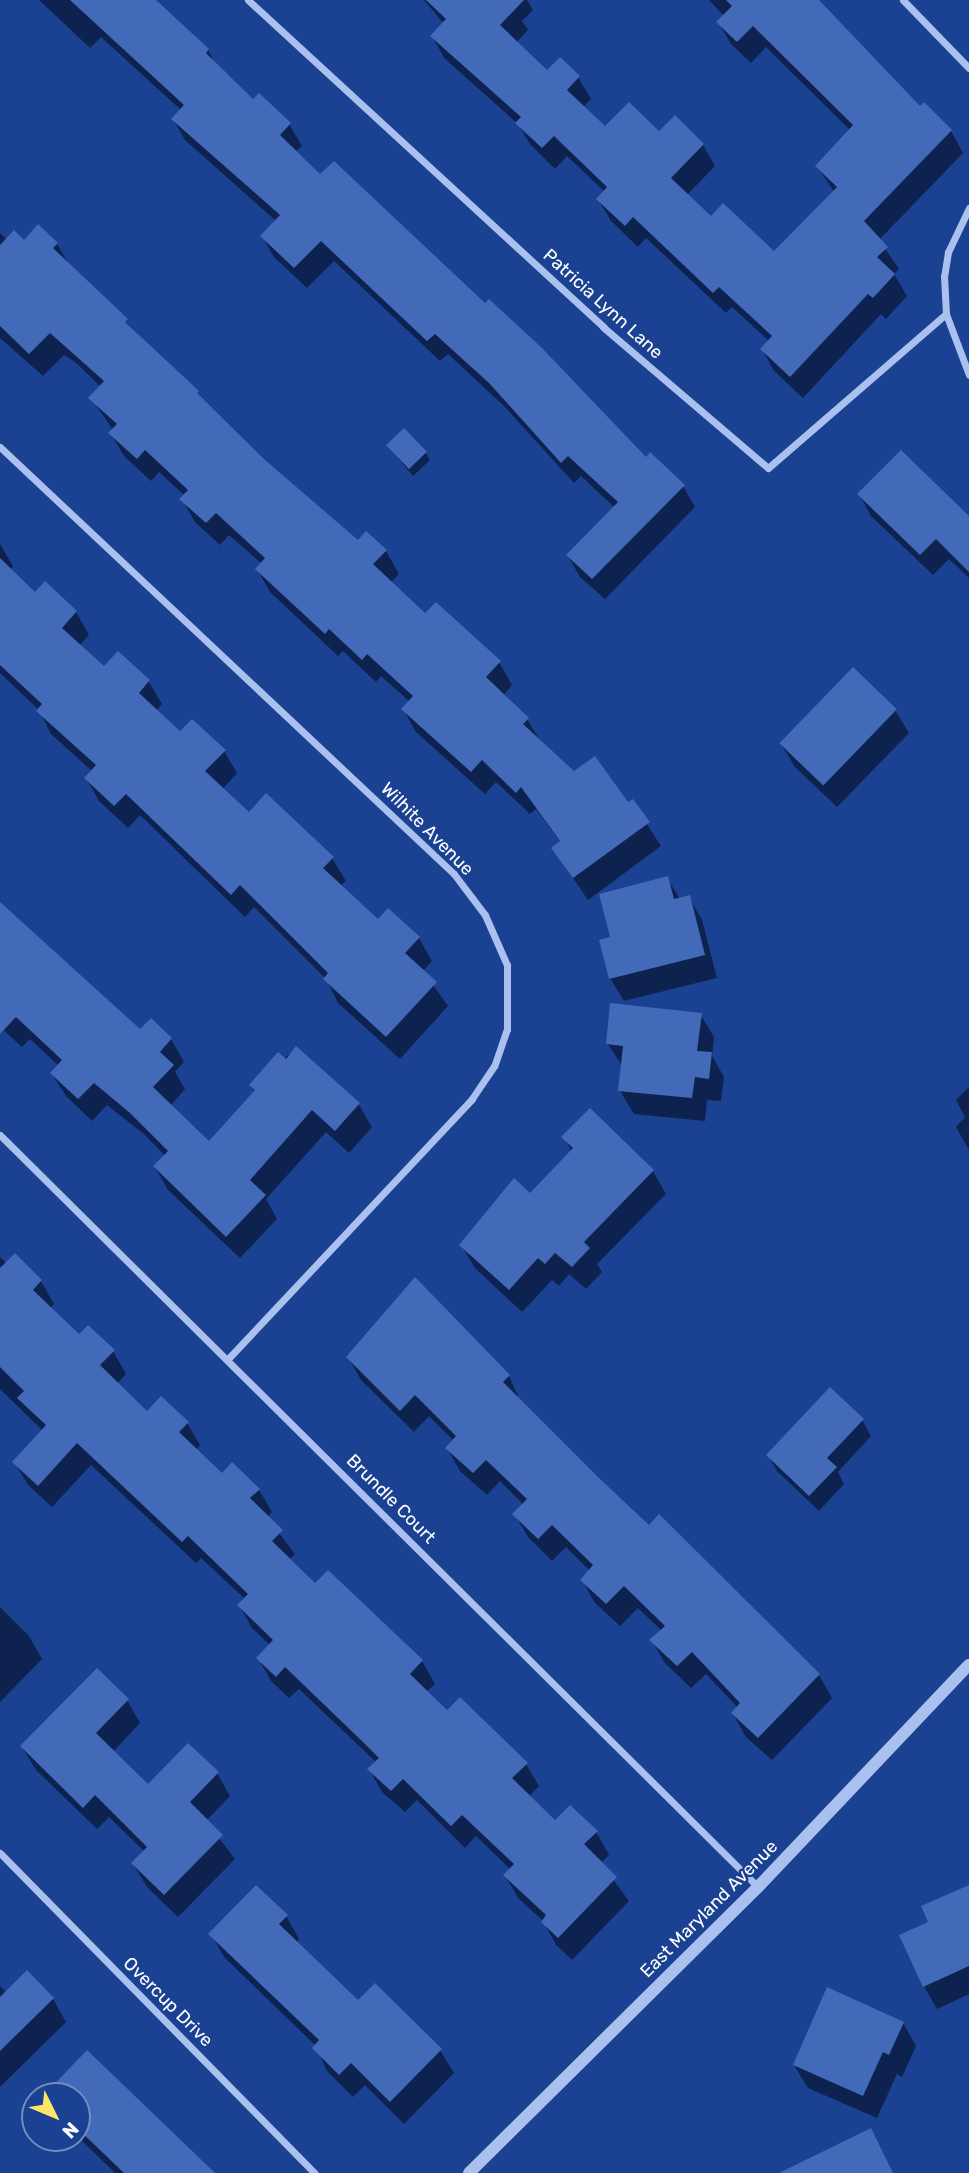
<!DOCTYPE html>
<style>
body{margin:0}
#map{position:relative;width:969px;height:2173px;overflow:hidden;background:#1a4192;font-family:Rubik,sans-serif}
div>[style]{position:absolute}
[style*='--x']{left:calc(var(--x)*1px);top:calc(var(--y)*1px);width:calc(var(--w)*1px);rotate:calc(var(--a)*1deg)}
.shadow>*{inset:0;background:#0007}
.building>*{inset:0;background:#436ab9;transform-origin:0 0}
.minor>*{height:7px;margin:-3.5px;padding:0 3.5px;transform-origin:3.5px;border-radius:3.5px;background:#aac1ef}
.tertiary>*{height:12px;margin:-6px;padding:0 6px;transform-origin:6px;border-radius:6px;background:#aac1ef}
span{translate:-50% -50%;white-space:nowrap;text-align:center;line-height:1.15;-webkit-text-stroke:5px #1a4192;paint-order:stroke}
.street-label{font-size:18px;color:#fff}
.north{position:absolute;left:21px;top:2082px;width:70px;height:70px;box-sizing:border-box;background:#1a4192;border:2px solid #768dbe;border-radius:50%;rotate:133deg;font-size:19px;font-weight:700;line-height:28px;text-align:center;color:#fff}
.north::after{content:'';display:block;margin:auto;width:24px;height:32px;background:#ffe568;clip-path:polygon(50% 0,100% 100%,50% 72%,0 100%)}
</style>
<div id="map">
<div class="shadow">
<div style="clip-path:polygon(39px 0,154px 0,208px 50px,217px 67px,253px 102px,289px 124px,302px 146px,295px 152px,646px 460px,683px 486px,695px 507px,605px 599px,580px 577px,568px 556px,615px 508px,581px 476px,574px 483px,503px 405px,448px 354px,440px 361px,334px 261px,307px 288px,274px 257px,262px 236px,276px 221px,185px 140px,173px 119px,181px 110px,101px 37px,90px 48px)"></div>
<div style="clip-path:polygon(424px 0,527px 0,533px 10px,522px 21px,528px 30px,516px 43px,547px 73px,578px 77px,591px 99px,583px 107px,605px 129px,659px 133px,703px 145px,715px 166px,687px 195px,711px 218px,774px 253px,834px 192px,817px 166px,851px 131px,766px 47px,751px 63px,731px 44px,718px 22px,724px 16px,709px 0,816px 0,920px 108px,924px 104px,951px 131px,963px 153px,879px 240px,899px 269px,894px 274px,907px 296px,886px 319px,881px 314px,803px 398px,774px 371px,762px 349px,769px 341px,732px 307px,726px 313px,646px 238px,638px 247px,611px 221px,598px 199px,605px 192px,567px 156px,555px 169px,530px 144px,518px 124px,444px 58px,432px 36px,444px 24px)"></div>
<div style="clip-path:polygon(0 233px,7px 240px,57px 244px,70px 266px,264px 461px,358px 543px,386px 551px,399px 574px,390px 583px,425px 615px,499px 662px,512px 685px,503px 696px,527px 719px,541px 742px,574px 774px,628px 805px,632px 801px,661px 846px,588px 900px,553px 849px,561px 843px,536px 809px,530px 814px,496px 782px,485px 794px,416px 732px,403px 709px,410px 702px,381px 676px,376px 682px,343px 651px,338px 656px,270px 592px,257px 569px,262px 564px,229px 535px,220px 545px,195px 522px,182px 499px,185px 496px,159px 472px,151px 481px,124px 456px,110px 433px,113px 430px,91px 398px,101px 387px,75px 362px,64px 355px,43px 376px,0 338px)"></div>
<div style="clip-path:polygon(388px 446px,426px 453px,430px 460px,413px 476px)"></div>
<div style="clip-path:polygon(859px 494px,969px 519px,969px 578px,949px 559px,933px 575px,871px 516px)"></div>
<div style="clip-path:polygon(0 544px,13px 566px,10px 570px,36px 594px,76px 612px,89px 635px,79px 646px,104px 668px,149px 682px,162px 704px,156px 711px,180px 734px,224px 751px,237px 773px,222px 790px,249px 815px,332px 858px,346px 881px,340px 886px,378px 922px,419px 938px,432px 961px,423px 971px,448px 1006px,400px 1059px,338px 1003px,326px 979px,254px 907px,245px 917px,140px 815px,128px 828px,99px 801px,86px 778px,92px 771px,51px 734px,39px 710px,0 673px)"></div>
<div style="clip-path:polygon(895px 710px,909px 733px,837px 807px,795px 767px,781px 744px)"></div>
<div style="clip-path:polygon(667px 878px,680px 899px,689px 897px,702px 920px,717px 978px,624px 1001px,610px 978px,612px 939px)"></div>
<div style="clip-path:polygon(0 904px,140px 1032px,151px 1021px,171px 1039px,184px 1062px,175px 1072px,185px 1089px,170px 1106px,209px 1143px,255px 1092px,251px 1085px,296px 1049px,359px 1105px,372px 1127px,349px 1153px,326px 1132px,266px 1199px,277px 1219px,240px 1258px,168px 1190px,155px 1167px,165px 1156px,145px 1135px,107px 1105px,92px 1121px,66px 1096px,52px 1074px,59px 1066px,30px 1039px,22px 1047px,0 1027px)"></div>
<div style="clip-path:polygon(700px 1014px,714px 1037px,712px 1056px,724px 1077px,721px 1101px,707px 1100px,705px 1121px,634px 1114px,620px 1091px,623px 1067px,607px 1043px)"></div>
<div style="clip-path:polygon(969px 1087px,969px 1150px,956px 1127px,965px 1117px,956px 1100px)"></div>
<div style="clip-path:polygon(564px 1137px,653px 1171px,666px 1194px,597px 1264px,602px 1272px,586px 1289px,569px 1274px,559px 1286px,552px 1280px,522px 1312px,475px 1268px,461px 1245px,530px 1195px,572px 1152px)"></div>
<div style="clip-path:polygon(15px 1256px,41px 1281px,54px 1304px,50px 1309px,79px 1337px,113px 1351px,126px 1374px,117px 1384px,147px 1413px,187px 1423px,200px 1445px,196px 1450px,222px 1475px,259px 1490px,272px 1512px,267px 1517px,295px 1554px,289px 1560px,315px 1585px,422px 1661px,435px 1684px,426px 1692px,447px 1713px,526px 1764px,539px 1786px,528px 1797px,555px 1823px,596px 1832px,609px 1855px,601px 1863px,629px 1901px,572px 1960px,556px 1945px,543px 1921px,518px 1898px,505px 1875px,511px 1870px,476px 1836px,465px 1848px,417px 1800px,405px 1812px,382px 1792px,369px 1769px,376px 1762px,299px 1689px,289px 1698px,271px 1681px,258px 1658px,271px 1646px,252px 1628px,239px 1605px,245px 1599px,201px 1558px,196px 1563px,91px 1465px,52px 1507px,28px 1485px,15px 1463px,43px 1431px,0 1389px,0 1257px,7px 1264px)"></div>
<div style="clip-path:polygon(348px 1357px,509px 1376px,520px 1401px,649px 1527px,819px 1675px,832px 1698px,772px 1760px,746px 1737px,733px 1714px,738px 1708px,706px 1674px,691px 1688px,665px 1663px,652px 1641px,662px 1631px,638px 1608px,620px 1626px,595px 1603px,582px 1580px,590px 1571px,566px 1547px,552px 1561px,528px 1537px,515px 1514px,524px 1505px,500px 1481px,487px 1495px,460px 1471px,447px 1448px,454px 1441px,429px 1416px,414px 1432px,361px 1380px)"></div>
<div style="clip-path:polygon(862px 1420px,871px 1436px,838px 1472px,844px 1484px,819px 1511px,777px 1471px,768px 1455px)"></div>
<div style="clip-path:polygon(0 1607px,29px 1636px,42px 1659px,0 1702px)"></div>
<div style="clip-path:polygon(127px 1700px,140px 1723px,113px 1752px,148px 1786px,217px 1773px,230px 1796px,206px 1821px,235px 1859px,178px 1917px,147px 1887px,133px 1864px,145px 1852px,109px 1817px,97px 1829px,36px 1770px,22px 1747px)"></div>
<div style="clip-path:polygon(969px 1887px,969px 1994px,937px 2009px,924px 1986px,930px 1922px)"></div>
<div style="clip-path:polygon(286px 1916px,299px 1939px,296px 1943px,358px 2003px,440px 2050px,454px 2073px,404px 2124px,365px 2085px,353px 2097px,327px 2071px,316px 2046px,224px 1957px,211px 1934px)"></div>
<div style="clip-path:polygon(0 1986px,7px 1993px,53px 1999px,66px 2022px,0 2087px)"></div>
<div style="clip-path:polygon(903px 2023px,916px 2046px,902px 2077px,897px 2074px,877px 2118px,808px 2088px,794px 2065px)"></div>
<div style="clip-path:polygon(87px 2052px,213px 2173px,115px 2173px,77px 2136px,77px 2096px)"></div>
</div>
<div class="building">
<div style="clip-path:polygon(70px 0,156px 0,209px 49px,206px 53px,253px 99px,259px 93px,291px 123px,280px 135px,320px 174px,334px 161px,485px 303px,489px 299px,542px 348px,646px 457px,650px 452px,685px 485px,592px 579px,566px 555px,618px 502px,568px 456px,561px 463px,489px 383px,435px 334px,427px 341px,321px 241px,294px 268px,260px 236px,280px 215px,171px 119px,184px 105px)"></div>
<div style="clip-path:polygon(426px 0,524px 0,500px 25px,547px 70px,560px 57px,580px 76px,567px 90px,605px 126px,629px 102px,659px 131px,675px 115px,704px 144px,671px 178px,711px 216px,723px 203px,774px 251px,837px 187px,815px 166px,853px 125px,753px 26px,737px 42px,716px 22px,732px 6px,726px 0,819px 0,920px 106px,924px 102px,952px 130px,864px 221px,888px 247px,877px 257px,895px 274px,873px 298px,868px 294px,790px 377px,760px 349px,772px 336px,719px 287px,713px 293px,633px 217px,625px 226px,596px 199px,607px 187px,554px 136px,542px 148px,515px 123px,521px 117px,430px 36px,446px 19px)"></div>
<div style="clip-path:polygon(38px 224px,58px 243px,53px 248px,128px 319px,125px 322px,199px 391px,197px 393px,265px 460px,358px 540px,366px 531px,387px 550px,373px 564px,425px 613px,436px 602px,501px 661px,486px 677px,529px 718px,523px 724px,574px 771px,595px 756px,628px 802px,633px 799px,650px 822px,573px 878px,551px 848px,560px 841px,521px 787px,516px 793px,482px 760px,471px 772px,401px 709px,413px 696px,367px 654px,362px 660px,329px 629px,325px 634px,255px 569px,265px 558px,216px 513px,206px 523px,179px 499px,188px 490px,145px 450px,137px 459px,108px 433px,117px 424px,88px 398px,104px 381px,50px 333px,29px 354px,0 326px,0 245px,14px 230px,24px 240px)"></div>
<div style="left:404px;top:428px;width:33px;height:25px;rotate:46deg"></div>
<div style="clip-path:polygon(901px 450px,969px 516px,969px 572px,936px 539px,920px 555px,857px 494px)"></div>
<div style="clip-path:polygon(0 558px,35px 592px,45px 581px,77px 611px,62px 628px,104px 666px,118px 651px,150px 680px,139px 693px,180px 731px,192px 719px,226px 750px,205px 771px,249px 812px,266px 793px,334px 857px,323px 868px,378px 919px,388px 908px,420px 937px,405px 953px,437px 982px,386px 1037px,323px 979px,328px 973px,240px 885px,231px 895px,126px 794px,114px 806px,84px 778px,96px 765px,36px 711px,42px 704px,0 665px)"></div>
<div style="left:853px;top:667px;width:61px;height:106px;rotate:44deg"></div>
<div style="clip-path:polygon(668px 876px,674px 899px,690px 895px,705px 955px,609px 979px,599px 940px,610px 937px,599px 894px)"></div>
<div style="clip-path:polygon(0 902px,140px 1029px,151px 1018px,172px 1038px,160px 1052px,174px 1065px,153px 1087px,209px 1141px,255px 1090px,249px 1085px,278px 1052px,286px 1059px,296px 1046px,360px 1103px,335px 1131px,312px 1110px,250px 1180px,266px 1195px,226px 1237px,153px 1166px,168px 1151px,130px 1113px,94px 1083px,78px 1099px,50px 1073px,62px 1060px,16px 1017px,0 1034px)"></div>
<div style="clip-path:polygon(610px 1003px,702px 1013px,697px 1051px,712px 1052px,709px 1079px,695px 1077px,692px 1098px,618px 1091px,623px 1046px,606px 1044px)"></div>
<div style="clip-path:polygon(590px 1108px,654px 1170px,584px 1242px,590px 1248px,572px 1267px,555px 1253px,545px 1264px,538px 1258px,509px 1290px,459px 1245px,514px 1178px,530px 1193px,573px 1148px,561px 1137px)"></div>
<div style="clip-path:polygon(15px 1253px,42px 1280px,33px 1290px,79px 1334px,88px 1325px,115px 1350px,100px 1365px,147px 1411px,161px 1396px,189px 1422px,179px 1432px,222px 1473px,232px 1462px,260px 1489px,250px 1498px,283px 1530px,272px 1541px,315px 1583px,328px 1570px,423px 1660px,410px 1674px,447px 1710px,460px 1697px,528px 1763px,512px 1778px,555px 1820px,570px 1805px,598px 1831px,584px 1844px,617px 1877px,558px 1938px,541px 1922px,546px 1915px,503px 1875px,514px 1864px,462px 1815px,451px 1826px,403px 1779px,391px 1791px,367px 1769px,379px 1758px,364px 1743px,285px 1667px,276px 1677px,256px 1658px,273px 1640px,237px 1605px,248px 1594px,188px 1536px,182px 1542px,77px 1443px,38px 1486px,12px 1462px,46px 1425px,17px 1398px,24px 1391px,0 1367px,0 1268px)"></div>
<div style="clip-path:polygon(415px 1277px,510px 1375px,503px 1382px,599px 1478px,649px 1525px,659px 1514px,820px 1674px,758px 1738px,731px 1713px,740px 1703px,692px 1652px,677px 1666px,649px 1640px,665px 1626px,624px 1586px,606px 1604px,580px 1580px,593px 1565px,552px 1525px,538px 1539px,512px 1514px,527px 1499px,486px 1460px,473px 1473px,445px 1448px,456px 1436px,415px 1395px,400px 1411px,346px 1357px)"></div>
<div style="clip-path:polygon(830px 1387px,864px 1419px,827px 1458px,837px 1467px,809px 1496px,766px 1455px)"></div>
<div style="clip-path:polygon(97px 1668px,129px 1699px,96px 1733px,148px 1784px,188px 1743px,219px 1772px,190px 1802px,223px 1835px,164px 1895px,131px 1863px,147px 1847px,95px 1795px,83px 1808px,20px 1746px)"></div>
<div style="clip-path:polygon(256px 1885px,288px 1915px,279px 1924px,358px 2000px,375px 1983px,442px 2049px,390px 2102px,351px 2063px,339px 2075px,312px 2048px,319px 2040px,208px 1934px)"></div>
<div style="clip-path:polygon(969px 1885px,969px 1966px,923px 1987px,899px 1935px,928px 1922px,921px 1906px)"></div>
<div style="clip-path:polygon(27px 1970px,54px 1998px,0 2051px,0 1997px)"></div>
<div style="clip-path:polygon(827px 1987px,904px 2022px,889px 2055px,883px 2052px,863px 2096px,793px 2065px)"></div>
<div style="clip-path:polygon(87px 2050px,215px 2173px,124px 2173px,77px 2128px,77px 2096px,43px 2096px)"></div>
<div style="clip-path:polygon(871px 2128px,893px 2173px,779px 2173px)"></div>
</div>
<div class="minor">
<div style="--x:248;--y:0;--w:483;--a:42.6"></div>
<div style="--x:603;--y:327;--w:217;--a:40.5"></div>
<div style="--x:768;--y:468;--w:235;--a:-40.9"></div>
<div style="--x:903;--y:0;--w:95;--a:45.9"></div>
<div style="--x:969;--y:208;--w:49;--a:115.5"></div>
<div style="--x:948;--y:252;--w:24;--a:99"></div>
<div style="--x:944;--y:276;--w:38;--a:87"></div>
<div style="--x:946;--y:314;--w:65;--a:69.3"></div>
<div style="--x:0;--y:447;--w:623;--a:43.24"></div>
<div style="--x:454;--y:874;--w:51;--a:52.9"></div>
<div style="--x:485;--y:915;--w:55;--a:66.3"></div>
<div style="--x:507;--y:965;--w:64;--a:90"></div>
<div style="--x:507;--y:1029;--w:39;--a:109"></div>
<div style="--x:494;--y:1066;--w:40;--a:124"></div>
<div style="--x:472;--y:1099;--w:357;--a:133.2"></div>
<div style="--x:0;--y:1135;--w:1068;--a:44.77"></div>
<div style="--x:0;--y:1853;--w:449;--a:45.5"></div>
</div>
<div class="tertiary">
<div style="--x:469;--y:2173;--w:407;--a:-44.7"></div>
<div style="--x:758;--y:1887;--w:306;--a:-46.5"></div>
</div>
<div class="street-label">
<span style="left:603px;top:304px;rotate:42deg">Patricia Lynn Lane</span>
<span style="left:427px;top:829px;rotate:45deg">Wilhite Avenue</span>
<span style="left:391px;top:1499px;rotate:45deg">Brundle Court</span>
<span style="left:709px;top:1909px;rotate:-45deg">East Maryland Avenue</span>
<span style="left:168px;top:2002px;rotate:45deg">Overcup Drive</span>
</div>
<div class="north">N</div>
</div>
